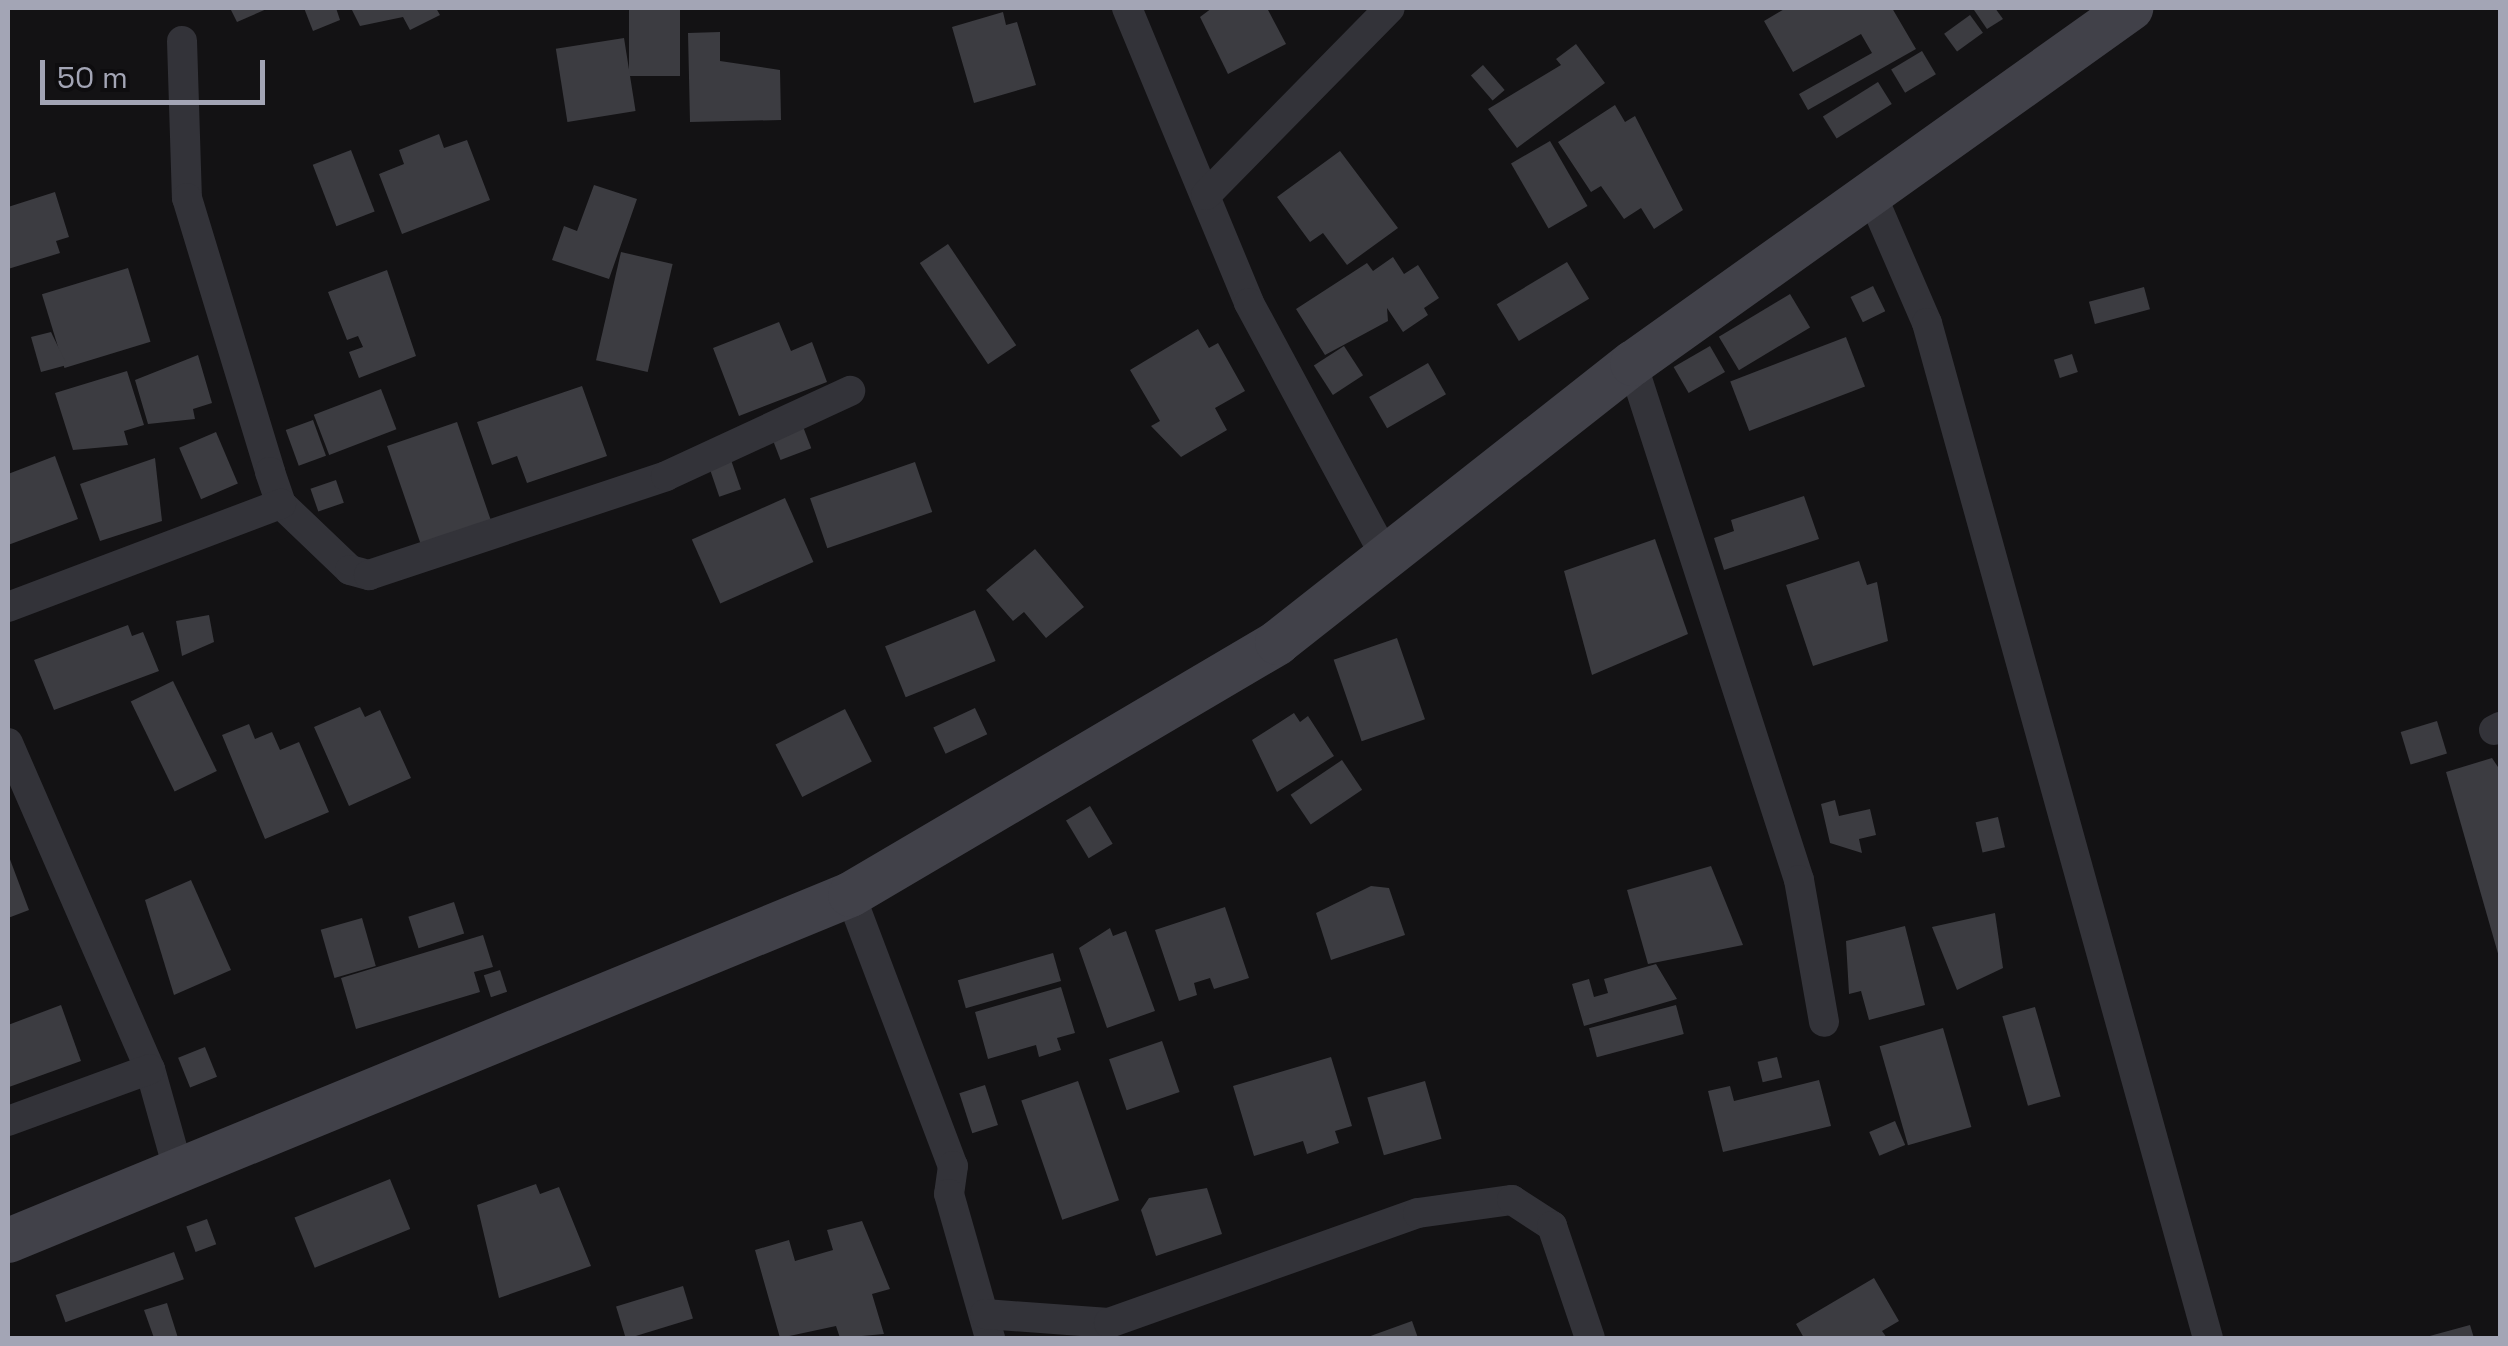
<!DOCTYPE html>
<style>
body{margin:0}
#map{position:relative;width:2508px;height:1346px;overflow:hidden;background:#131214;font-family:"Space Grotesk",sans-serif}
div>[style]{position:absolute}
[style*='--x']{left:calc(var(--x)*1px);top:calc(var(--y)*1px);width:calc(var(--w)*1px);rotate:calc(var(--a)*1deg)}
.building>*{inset:0;background:#3c3c41;transform-origin:0 0}
.street>*{height:30px;margin:-15px;padding:0 15px;transform-origin:15px;border-radius:15px;background:#333339}
.secondary>*{height:45px;margin:-22.5px;padding:0 22.5px;transform-origin:22.5px;border-radius:22.5px;background:#414149}
span{translate:-50% -50%;white-space:nowrap;text-align:center;line-height:1.15;-webkit-text-stroke:10px #0e0d0f;paint-order:stroke}
.frame{position:absolute;inset:0;border:10px solid #a3a5b5;pointer-events:none}
.scale{position:absolute;left:40px;top:60px;width:225px;height:45px;box-sizing:border-box;border:5px solid #a3a5b5;border-top:0;padding-left:12px;font-size:30px;line-height:35px;white-space:nowrap;color:#a3a5b5;-webkit-text-stroke:8px #0e0d0f;paint-order:stroke}
</style>
<div id="map">
<div class="building">
<div style="clip-path:polygon(230px 8px,269px 8px,237px 22px)"></div>
<div style="clip-path:polygon(304px 8px,336px 8px,340px 20px,313px 31px)"></div>
<div style="clip-path:polygon(351px 8px,436px 8px,440px 15px,410px 30px,403px 17px,360px 26px)"></div>
<div style="left:629px;top:8px;width:51px;height:68px"></div>
<div style="clip-path:polygon(1212px 8px,1267px 8px,1286px 44px,1228px 74px,1200px 17px)"></div>
<div style="clip-path:polygon(1786px 8px,1892px 8px,1916px 49px,1808px 110px,1799px 94px,1872px 53px,1861px 34px,1793px 72px,1764px 21px)"></div>
<div style="clip-path:polygon(1995px 8px,2003px 19px,1987px 29px,1974px 10px)"></div>
<div style="clip-path:polygon(1003px 12px,1006px 25px,1017px 22px,1036px 85px,974px 103px,952px 27px)"></div>
<div style="left:1970px;top:15px;width:22px;height:32px;rotate:54deg"></div>
<div style="clip-path:polygon(720px 32px,720px 61px,780px 70px,781px 120px,690px 122px,688px 33px)"></div>
<div style="left:624px;top:38px;width:74px;height:69px;rotate:81deg"></div>
<div style="clip-path:polygon(1576px 44px,1605px 83px,1517px 148px,1488px 109px,1561px 65px,1556px 59px)"></div>
<div style="left:1922px;top:51px;width:27px;height:36px;rotate:59deg"></div>
<div style="left:1483px;top:65px;width:33px;height:16px;rotate:49deg"></div>
<div style="left:1878px;top:82px;width:26px;height:65px;rotate:58deg"></div>
<div style="clip-path:polygon(1615px 105px,1625px 122px,1635px 116px,1683px 210px,1654px 229px,1641px 208px,1624px 219px,1601px 186px,1591px 192px,1558px 142px)"></div>
<div style="clip-path:polygon(439px 134px,444px 148px,467px 140px,490px 200px,402px 234px,379px 174px,404px 164px,399px 150px)"></div>
<div style="left:1550px;top:141px;width:75px;height:45px;rotate:60deg"></div>
<div style="left:351px;top:150px;width:66px;height:41px;rotate:69deg"></div>
<div style="clip-path:polygon(1340px 151px,1398px 228px,1347px 265px,1323px 233px,1310px 242px,1277px 197px)"></div>
<div style="clip-path:polygon(594px 185px,637px 199px,609px 279px,552px 260px,564px 226px,577px 231px)"></div>
<div style="clip-path:polygon(55px 192px,69px 237px,56px 241px,60px 253px,8px 269px,8px 207px)"></div>
<div style="left:948px;top:244px;width:122px;height:34px;rotate:56deg"></div>
<div style="left:621px;top:252px;width:53px;height:111px;rotate:13deg"></div>
<div style="clip-path:polygon(1393px 257px,1404px 274px,1418px 265px,1439px 298px,1424px 308px,1428px 315px,1403px 332px,1387px 308px,1388px 321px,1325px 355px,1296px 309px,1367px 263px,1373px 271px)"></div>
<div style="left:1567px;top:262px;width:43px;height:82px;rotate:59deg"></div>
<div style="left:128px;top:268px;width:77px;height:90px;rotate:73deg"></div>
<div style="clip-path:polygon(387px 270px,416px 356px,359px 378px,349px 352px,363px 347px,358px 336px,347px 340px,328px 292px)"></div>
<div style="left:1873px;top:286px;width:28px;height:25px;rotate:64deg"></div>
<div style="left:2144px;top:287px;width:23px;height:57px;rotate:75deg"></div>
<div style="left:1790px;top:294px;width:39px;height:83px;rotate:59deg"></div>
<div style="clip-path:polygon(779px 322px,791px 351px,812px 342px,827px 382px,739px 416px,713px 348px)"></div>
<div style="clip-path:polygon(1198px 329px,1209px 348px,1218px 343px,1245px 391px,1215px 408px,1227px 430px,1181px 457px,1151px 426px,1160px 421px,1130px 370px)"></div>
<div style="clip-path:polygon(51px 332px,67px 365px,41px 372px,31px 337px)"></div>
<div style="left:1846px;top:337px;width:53px;height:124px;rotate:69deg"></div>
<div style="left:1344px;top:346px;width:35px;height:36px;rotate:57deg"></div>
<div style="left:1710px;top:346px;width:30px;height:42px;rotate:60deg"></div>
<div style="left:2072px;top:354px;width:19px;height:19px;rotate:72deg"></div>
<div style="clip-path:polygon(198px 355px,212px 403px,193px 409px,195px 419px,148px 424px,135px 380px)"></div>
<div style="left:1428px;top:363px;width:36px;height:68px;rotate:60deg"></div>
<div style="clip-path:polygon(127px 371px,144px 425px,124px 431px,128px 445px,73px 450px,55px 393px)"></div>
<div style="clip-path:polygon(582px 386px,607px 456px,527px 483px,517px 456px,492px 465px,477px 422px)"></div>
<div style="left:381px;top:389px;width:43px;height:72px;rotate:69deg"></div>
<div style="left:313px;top:420px;width:38px;height:29px;rotate:70deg"></div>
<div style="left:457px;top:422px;width:104px;height:74px;rotate:71deg"></div>
<div style="left:802px;top:424px;width:26px;height:33px;rotate:69deg"></div>
<div style="left:216px;top:432px;width:56px;height:40px;rotate:67deg"></div>
<div style="clip-path:polygon(55px 456px,78px 519px,8px 545px,8px 474px)"></div>
<div style="left:730px;top:457px;width:34px;height:23px;rotate:71deg"></div>
<div style="clip-path:polygon(155px 458px,162px 521px,100px 541px,80px 484px)"></div>
<div style="left:915px;top:462px;width:53px;height:111px;rotate:71deg"></div>
<div style="left:336px;top:480px;width:24px;height:27px;rotate:71deg"></div>
<div style="clip-path:polygon(1804px 496px,1819px 539px,1724px 570px,1714px 538px,1734px 531px,1731px 520px)"></div>
<div style="left:785px;top:498px;width:70px;height:102px;rotate:66deg"></div>
<div style="clip-path:polygon(1655px 539px,1688px 634px,1592px 675px,1564px 571px)"></div>
<div style="clip-path:polygon(1035px 549px,1084px 607px,1046px 638px,1024px 612px,1013px 621px,986px 590px)"></div>
<div style="clip-path:polygon(1859px 561px,1867px 585px,1877px 582px,1888px 641px,1813px 666px,1786px 585px)"></div>
<div style="left:975px;top:610px;width:55px;height:97px;rotate:68deg"></div>
<div style="clip-path:polygon(209px 615px,214px 642px,182px 656px,176px 621px)"></div>
<div style="clip-path:polygon(128px 625px,132px 636px,143px 632px,159px 671px,54px 710px,34px 660px)"></div>
<div style="left:1397px;top:638px;width:86px;height:67px;rotate:71deg"></div>
<div style="left:173px;top:681px;width:100px;height:47px;rotate:64deg"></div>
<div style="clip-path:polygon(360px 707px,365px 717px,380px 710px,411px 778px,349px 806px,314px 727px)"></div>
<div style="left:975px;top:708px;width:29px;height:46px;rotate:65deg"></div>
<div style="left:845px;top:709px;width:59px;height:78px;rotate:63deg"></div>
<div style="clip-path:polygon(1294px 713px,1300px 722px,1308px 716px,1334px 756px,1277px 792px,1252px 740px)"></div>
<div style="left:2437px;top:721px;width:34px;height:38px;rotate:73deg"></div>
<div style="clip-path:polygon(249px 724px,255px 739px,272px 732px,280px 750px,299px 742px,329px 812px,265px 839px,222px 735px)"></div>
<div style="clip-path:polygon(2492px 758px,2500px 770px,2499px 957px,2446px 772px)"></div>
<div style="left:1342px;top:760px;width:36px;height:62px;rotate:56deg"></div>
<div style="clip-path:polygon(1835px 800px,1839px 816px,1870px 809px,1876px 835px,1859px 839px,1862px 853px,1830px 843px,1821px 804px)"></div>
<div style="left:1090px;top:806px;width:44px;height:28px;rotate:59deg"></div>
<div style="left:1998px;top:817px;width:31px;height:23px;rotate:77deg"></div>
<div style="clip-path:polygon(8px 854px,29px 910px,8px 918px)"></div>
<div style="clip-path:polygon(1711px 866px,1743px 945px,1648px 964px,1627px 890px)"></div>
<div style="clip-path:polygon(191px 880px,231px 970px,174px 995px,145px 900px)"></div>
<div style="clip-path:polygon(1371px 886px,1389px 888px,1405px 935px,1331px 960px,1316px 913px)"></div>
<div style="left:454px;top:902px;width:33px;height:48px;rotate:72deg"></div>
<div style="clip-path:polygon(1225px 907px,1249px 978px,1214px 989px,1210px 978px,1194px 983px,1197px 995px,1179px 1001px,1155px 930px)"></div>
<div style="clip-path:polygon(1995px 913px,2003px 968px,1957px 990px,1932px 927px)"></div>
<div style="left:362px;top:918px;width:50px;height:43px;rotate:74deg"></div>
<div style="clip-path:polygon(1905px 926px,1925px 1005px,1869px 1020px,1861px 991px,1849px 994px,1846px 941px)"></div>
<div style="clip-path:polygon(1110px 928px,1113px 936px,1126px 931px,1155px 1011px,1107px 1028px,1079px 948px)"></div>
<div style="clip-path:polygon(483px 935px,493px 967px,474px 972px,480px 992px,356px 1029px,341px 978px)"></div>
<div style="left:1053px;top:953px;width:29px;height:99px;rotate:74deg"></div>
<div style="clip-path:polygon(1656px 964px,1677px 999px,1584px 1026px,1572px 984px,1589px 979px,1594px 997px,1608px 993px,1604px 979px)"></div>
<div style="left:500px;top:970px;width:23px;height:17px;rotate:72deg"></div>
<div style="clip-path:polygon(1061px 987px,1075px 1033px,1057px 1038px,1061px 1050px,1039px 1057px,1036px 1045px,988px 1059px,975px 1012px)"></div>
<div style="clip-path:polygon(61px 1005px,81px 1061px,9px 1087px,8px 1025px)"></div>
<div style="left:1676px;top:1005px;width:30px;height:90px;rotate:75deg"></div>
<div style="left:2035px;top:1007px;width:93px;height:34px;rotate:74deg"></div>
<div style="left:1943px;top:1028px;width:103px;height:66px;rotate:74deg"></div>
<div style="left:1162px;top:1041px;width:54px;height:56px;rotate:71deg"></div>
<div style="left:205px;top:1047px;width:32px;height:29px;rotate:68deg"></div>
<div style="clip-path:polygon(1331px 1057px,1352px 1126px,1335px 1131px,1339px 1143px,1307px 1154px,1303px 1141px,1254px 1156px,1233px 1086px)"></div>
<div style="left:1777px;top:1057px;width:21px;height:20px;rotate:76deg"></div>
<div style="clip-path:polygon(1819px 1080px,1831px 1126px,1723px 1152px,1708px 1091px,1730px 1086px,1734px 1101px)"></div>
<div style="left:1078px;top:1081px;width:126px;height:60px;rotate:71deg"></div>
<div style="left:1425px;top:1081px;width:60px;height:60px;rotate:74deg"></div>
<div style="left:985px;top:1085px;width:42px;height:27px;rotate:72deg"></div>
<div style="left:1895px;top:1121px;width:26px;height:28px;rotate:67deg"></div>
<div style="left:390px;top:1179px;width:54px;height:103px;rotate:68deg"></div>
<div style="clip-path:polygon(536px 1184px,540px 1194px,559px 1187px,591px 1266px,499px 1298px,477px 1205px)"></div>
<div style="clip-path:polygon(1207px 1188px,1222px 1234px,1156px 1256px,1141px 1210px,1149px 1198px)"></div>
<div style="left:207px;top:1219px;width:27px;height:22px;rotate:70deg"></div>
<div style="clip-path:polygon(862px 1221px,890px 1289px,872px 1294px,884px 1334px,840px 1338px,836px 1326px,780px 1338px,755px 1250px,789px 1240px,795px 1261px,833px 1250px,827px 1230px)"></div>
<div style="left:174px;top:1252px;width:29px;height:126px;rotate:70deg"></div>
<div style="clip-path:polygon(1874px 1278px,1899px 1321px,1882px 1331px,1887px 1338px,1804px 1338px,1796px 1324px)"></div>
<div style="left:683px;top:1286px;width:34px;height:70px;rotate:73deg"></div>
<div style="clip-path:polygon(167px 1303px,178px 1338px,154px 1338px,144px 1310px)"></div>
<div style="clip-path:polygon(1412px 1321px,1418px 1338px,1365px 1338px)"></div>
<div style="clip-path:polygon(2470px 1325px,2474px 1338px,2426px 1338px,2426px 1337px)"></div>
</div>
<div class="street">
<div style="--x:1127;--y:8;--w:319;--a:67.5"></div>
<div style="--x:1249;--y:303;--w:285;--a:61.7"></div>
<div style="--x:182;--y:41;--w:157;--a:88.2"></div>
<div style="--x:187;--y:198;--w:286;--a:73.1"></div>
<div style="--x:270;--y:472;--w:34;--a:71"></div>
<div style="--x:281;--y:504;--w:95;--a:43.7"></div>
<div style="--x:350;--y:570;--w:20;--a:15"></div>
<div style="--x:369;--y:575;--w:313;--a:-18.4"></div>
<div style="--x:666;--y:476;--w:203;--a:-24.8"></div>
<div style="--x:1206;--y:195;--w:262;--a:-45.5"></div>
<div style="--x:1872;--y:196;--w:138;--a:66.6"></div>
<div style="--x:1927;--y:323;--w:1053;--a:74.53"></div>
<div style="--x:1632;--y:363;--w:543;--a:72.1"></div>
<div style="--x:1799;--y:880;--w:144;--a:80"></div>
<div style="--x:8;--y:607;--w:292;--a:-20.7"></div>
<div style="--x:2494;--y:730;--w:7;--a:-27"></div>
<div style="--x:8;--y:743;--w:356;--a:66.5"></div>
<div style="--x:150;--y:1069;--w:107;--a:74.3"></div>
<div style="--x:850;--y:894;--w:291;--a:69.3"></div>
<div style="--x:953;--y:1166;--w:28;--a:98"></div>
<div style="--x:949;--y:1194;--w:150;--a:74.1"></div>
<div style="--x:8;--y:1121;--w:151;--a:-20.1"></div>
<div style="--x:985;--y:1314;--w:124;--a:4.2"></div>
<div style="--x:1109;--y:1323;--w:328;--a:-19.6"></div>
<div style="--x:1418;--y:1213;--w:95;--a:-7.9"></div>
<div style="--x:1512;--y:1200;--w:48;--a:33"></div>
<div style="--x:1552;--y:1226;--w:118;--a:71.3"></div>
</div>
<div class="secondary">
<div style="--x:8;--y:1240;--w:910;--a:-22.34"></div>
<div style="--x:850;--y:894;--w:496;--a:-30.5"></div>
<div style="--x:1277;--y:642;--w:452;--a:-38.2"></div>
<div style="--x:1632;--y:363;--w:612;--a:-35.48"></div>
</div>
<div class="frame"></div>
<div class="scale">50 m</div>
</div>
